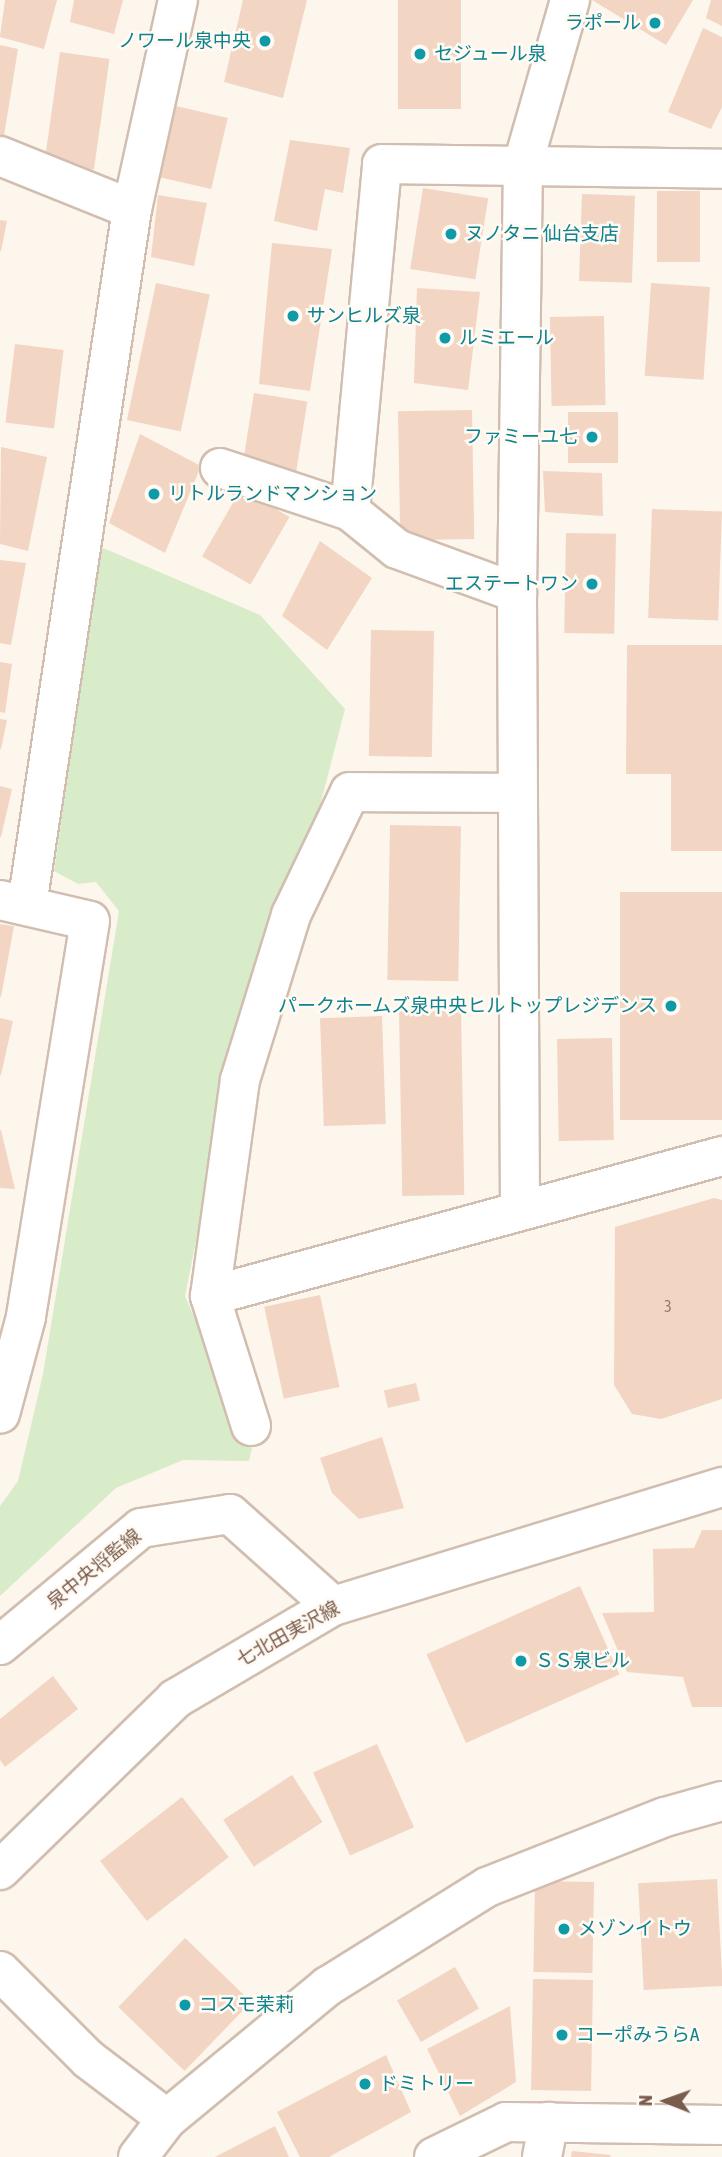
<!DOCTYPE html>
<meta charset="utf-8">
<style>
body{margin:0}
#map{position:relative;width:722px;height:2157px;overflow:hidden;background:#fdf6ec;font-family:"Asap Condensed","Noto Sans JP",sans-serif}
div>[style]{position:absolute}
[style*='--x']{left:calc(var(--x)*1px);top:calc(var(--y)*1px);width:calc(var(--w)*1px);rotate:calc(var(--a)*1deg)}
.green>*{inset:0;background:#d8ecc9}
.building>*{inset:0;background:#f3d5c3;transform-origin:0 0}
.roads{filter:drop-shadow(2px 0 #d1beb0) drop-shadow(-2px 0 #d1beb0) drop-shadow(0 2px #d1beb0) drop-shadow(0 -2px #d1beb0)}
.minor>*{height:38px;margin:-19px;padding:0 19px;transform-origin:19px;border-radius:19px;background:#fff}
.tertiary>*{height:38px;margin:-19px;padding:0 19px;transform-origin:19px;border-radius:19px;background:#fff}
.dots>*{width:19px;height:19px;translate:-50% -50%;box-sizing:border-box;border:4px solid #fffaf3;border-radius:50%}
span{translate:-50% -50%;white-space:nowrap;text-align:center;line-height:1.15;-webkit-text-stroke:5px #fffaf3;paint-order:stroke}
.number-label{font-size:16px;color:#987a6a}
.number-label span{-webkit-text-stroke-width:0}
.culture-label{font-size:19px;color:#0d838f}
.right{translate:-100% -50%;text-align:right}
.left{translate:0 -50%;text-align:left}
.street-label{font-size:19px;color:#7a5c4d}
.north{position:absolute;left:631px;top:2066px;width:70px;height:70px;-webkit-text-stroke:5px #fffaf3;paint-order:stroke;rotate:271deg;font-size:19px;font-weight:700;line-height:28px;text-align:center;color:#7a5c4d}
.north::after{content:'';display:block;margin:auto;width:24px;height:32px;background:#7a5c4d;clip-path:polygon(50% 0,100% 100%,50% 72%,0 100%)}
</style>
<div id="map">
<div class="green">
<div style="clip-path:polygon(101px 547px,260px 615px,345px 709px,313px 833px,236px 1041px,185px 1296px,252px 1448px,249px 1461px,183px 1460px,116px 1488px,0 1596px,0 1506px,18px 1481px,43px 1374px,119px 911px,96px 882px,78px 884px,54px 871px)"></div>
</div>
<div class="building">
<div style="clip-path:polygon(5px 0,57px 0,44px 49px,0 37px)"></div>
<div style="clip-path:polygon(74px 0,123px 0,114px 34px,70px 22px)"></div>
<div style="clip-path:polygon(243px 0,307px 0,283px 98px,224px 82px)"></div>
<div style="left:398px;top:0;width:63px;height:109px"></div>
<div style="clip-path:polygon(592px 0,693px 0,666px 45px)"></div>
<div style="clip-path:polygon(711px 0,722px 0,722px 26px,706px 18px)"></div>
<div style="clip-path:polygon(703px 28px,722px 37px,722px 107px,711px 129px,668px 112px)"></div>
<div style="clip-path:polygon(0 45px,18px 49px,3px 142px,0 141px)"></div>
<div style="left:60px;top:52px;width:50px;height:112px;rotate:8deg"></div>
<div style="left:176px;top:106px;width:53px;height:73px;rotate:13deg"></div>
<div style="clip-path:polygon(290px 140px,350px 148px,343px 193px,325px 189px,317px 231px,274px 221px)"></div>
<div style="left:423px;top:188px;width:66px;height:82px;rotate:9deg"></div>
<div style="left:700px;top:191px;width:71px;height:43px;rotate:90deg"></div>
<div style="left:582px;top:194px;width:53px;height:87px;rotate:2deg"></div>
<div style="clip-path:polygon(158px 195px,207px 203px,194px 266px,151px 257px)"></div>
<div style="clip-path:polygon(0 220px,7px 221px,1px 251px,0 251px)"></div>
<div style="clip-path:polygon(272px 243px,332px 249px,310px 391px,259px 384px)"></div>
<div style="left:156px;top:283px;width:55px;height:140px;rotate:12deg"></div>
<div style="left:710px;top:287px;width:93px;height:59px;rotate:94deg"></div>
<div style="clip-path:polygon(417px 288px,480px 292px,468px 390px,414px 383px)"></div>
<div style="left:604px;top:316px;width:89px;height:54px;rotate:89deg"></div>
<div style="left:15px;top:344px;width:49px;height:79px;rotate:7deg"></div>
<div style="left:254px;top:393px;width:54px;height:72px;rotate:9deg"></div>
<div style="left:472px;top:410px;width:129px;height:74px;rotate:89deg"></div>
<div style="left:568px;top:412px;width:50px;height:51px"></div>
<div style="clip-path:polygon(140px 434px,201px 466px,165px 553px,109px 523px)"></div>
<div style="clip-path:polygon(1px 447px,47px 457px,28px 551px,0 544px)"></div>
<div style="clip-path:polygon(543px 471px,602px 473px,603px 516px,545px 512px)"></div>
<div style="left:241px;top:489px;width:56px;height:78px;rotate:30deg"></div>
<div style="left:652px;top:509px;width:70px;height:109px;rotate:2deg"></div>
<div style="left:566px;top:533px;width:50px;height:100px;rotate:1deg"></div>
<div style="clip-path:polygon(320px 541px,372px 578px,327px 650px,282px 616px)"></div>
<div style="clip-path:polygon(0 560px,26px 563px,11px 645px,0 643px)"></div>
<div style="left:371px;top:630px;width:63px;height:126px;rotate:1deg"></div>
<div style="clip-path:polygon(627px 645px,722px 645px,722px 851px,671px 851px,671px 774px,626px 774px)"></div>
<div style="clip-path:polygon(0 662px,12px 664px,5px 713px,0 712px)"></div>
<div style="clip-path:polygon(0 719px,7px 720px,1px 749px,0 749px)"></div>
<div style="clip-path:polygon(0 786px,12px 789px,1px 837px,0 837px)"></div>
<div style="left:390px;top:825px;width:71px;height:155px;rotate:1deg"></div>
<div style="left:722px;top:892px;width:228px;height:102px;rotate:90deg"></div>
<div style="clip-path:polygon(0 924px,14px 926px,1px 997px,0 997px)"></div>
<div style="left:461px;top:1009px;width:186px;height:62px;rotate:89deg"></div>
<div style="left:382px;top:1016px;width:108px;height:62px;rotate:88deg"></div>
<div style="clip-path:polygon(0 1018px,13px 1021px,1px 1075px,0 1075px)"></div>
<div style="left:612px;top:1038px;width:102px;height:55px;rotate:89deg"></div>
<div style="clip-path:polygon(0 1130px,1px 1130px,15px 1189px,0 1188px)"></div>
<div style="clip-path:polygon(714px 1198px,722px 1200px,722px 1399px,661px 1419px,632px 1414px,614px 1385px,615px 1227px)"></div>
<div style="left:320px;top:1295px;width:94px;height:57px;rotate:78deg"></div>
<div style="left:416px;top:1383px;width:18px;height:33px;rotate:77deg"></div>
<div style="clip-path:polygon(382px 1437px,404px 1508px,359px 1519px,332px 1493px,320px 1458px)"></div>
<div style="clip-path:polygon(702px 1530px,722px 1530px,722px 1707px,692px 1707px,683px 1677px,627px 1672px,602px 1613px,654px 1612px,653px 1549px,694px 1548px)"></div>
<div style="left:580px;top:1586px;width:97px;height:168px;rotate:66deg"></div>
<div style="clip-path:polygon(53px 1676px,78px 1709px,5px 1767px,0 1760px,0 1719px)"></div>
<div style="left:377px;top:1744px;width:91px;height:70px;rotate:66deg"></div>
<div style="left:292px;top:1775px;width:56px;height:82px;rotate:57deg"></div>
<div style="left:182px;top:1797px;width:76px;height:104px;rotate:52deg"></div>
<div style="left:717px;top:1879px;width:107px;height:79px;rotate:87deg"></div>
<div style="left:594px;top:1882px;width:91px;height:59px;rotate:91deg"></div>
<div style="left:185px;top:1938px;width:92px;height:96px;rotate:44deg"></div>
<div style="left:455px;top:1967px;width:48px;height:67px;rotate:60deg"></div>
<div style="left:593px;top:1980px;width:111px;height:60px;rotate:91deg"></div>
<div style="clip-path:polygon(510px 2006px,516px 2082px,460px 2116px,427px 2049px)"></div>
<div style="clip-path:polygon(386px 2055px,411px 2112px,329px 2157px,300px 2157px,277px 2112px)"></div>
<div style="clip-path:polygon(275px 2126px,289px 2157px,215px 2157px)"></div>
<div style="clip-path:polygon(572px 2151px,611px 2155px,610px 2157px,571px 2157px)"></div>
</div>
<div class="roads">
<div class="minor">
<div style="--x:0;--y:156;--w:142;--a:21.9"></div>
<div style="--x:132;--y:209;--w:214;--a:-77.6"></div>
<div style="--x:220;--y:468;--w:137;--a:18.3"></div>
<div style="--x:350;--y:511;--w:60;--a:39"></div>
<div style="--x:397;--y:549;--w:128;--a:20.1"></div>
<div style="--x:350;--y:511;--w:348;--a:-84.7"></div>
<div style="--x:382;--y:164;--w:340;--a:0.8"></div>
<div style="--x:0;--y:900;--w:92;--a:13.1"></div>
<div style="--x:90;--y:921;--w:401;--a:99.2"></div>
<div style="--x:26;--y:1317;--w:100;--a:105"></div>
<div style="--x:27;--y:905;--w:704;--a:-81.42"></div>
<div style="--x:520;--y:1211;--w:618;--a:-90.28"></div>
<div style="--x:517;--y:593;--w:429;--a:-89.2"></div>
<div style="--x:523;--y:164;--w:171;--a:-74"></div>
<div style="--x:210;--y:1296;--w:531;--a:-15.29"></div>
<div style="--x:251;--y:1426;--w:136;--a:-107.5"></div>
<div style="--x:210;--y:1296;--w:218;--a:-82.1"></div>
<div style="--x:240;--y:1080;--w:173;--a:-72.8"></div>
<div style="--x:291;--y:915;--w:136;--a:-64.4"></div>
<div style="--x:350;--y:792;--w:167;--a:0.3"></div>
<div style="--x:0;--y:1971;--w:124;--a:45"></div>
<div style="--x:88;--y:2059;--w:99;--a:37.2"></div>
<div style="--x:138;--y:2157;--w:48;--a:-52.7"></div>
<div style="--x:167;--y:2119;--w:209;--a:-39.6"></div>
<div style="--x:328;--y:1986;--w:187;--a:-31.9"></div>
<div style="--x:487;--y:1887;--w:191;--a:-21.5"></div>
<div style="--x:665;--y:1817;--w:59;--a:-15.7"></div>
<div style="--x:434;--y:2157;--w:80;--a:-25.9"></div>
<div style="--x:506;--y:2122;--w:216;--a:0.8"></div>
<div style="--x:542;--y:2157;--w:36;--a:-79"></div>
</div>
<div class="tertiary">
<div style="--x:0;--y:1645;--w:183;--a:-39.7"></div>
<div style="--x:141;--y:1528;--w:90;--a:-8.9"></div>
<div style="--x:230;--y:1514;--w:138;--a:41.8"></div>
<div style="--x:0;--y:1870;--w:245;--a:-44.3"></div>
<div style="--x:175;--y:1699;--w:183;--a:-30.5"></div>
<div style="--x:333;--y:1606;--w:407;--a:-17"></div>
</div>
</div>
<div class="dots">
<div style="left:655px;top:23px;background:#0f9aa8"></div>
<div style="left:265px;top:41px;background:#0f9aa8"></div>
<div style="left:420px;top:54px;background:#0f9aa8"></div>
<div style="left:451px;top:234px;background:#0f9aa8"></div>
<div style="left:293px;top:316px;background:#0f9aa8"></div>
<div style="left:445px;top:338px;background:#0f9aa8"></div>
<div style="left:592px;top:437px;background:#0f9aa8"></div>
<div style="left:154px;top:494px;background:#0f9aa8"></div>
<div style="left:592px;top:584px;background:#0f9aa8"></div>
<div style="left:671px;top:1006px;background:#0f9aa8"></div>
<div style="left:521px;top:1661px;background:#0f9aa8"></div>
<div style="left:564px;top:1929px;background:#0f9aa8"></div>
<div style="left:185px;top:2005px;background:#0f9aa8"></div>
<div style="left:562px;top:2035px;background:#0f9aa8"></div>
<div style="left:365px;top:2084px;background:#0f9aa8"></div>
</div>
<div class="number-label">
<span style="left:668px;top:1306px">3</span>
</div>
<div class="culture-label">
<span class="right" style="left:641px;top:23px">ラポール</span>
<span class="right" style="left:251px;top:41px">ノワール泉中央</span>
<span class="left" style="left:434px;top:54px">セジュール泉</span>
<span class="left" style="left:465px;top:234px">ヌノタニ 仙台支店</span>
<span class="left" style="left:307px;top:316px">サンヒルズ泉</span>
<span class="left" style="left:459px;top:338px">ルミエール</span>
<span class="right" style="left:578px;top:437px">ファミーユ七</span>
<span class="left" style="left:168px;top:494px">リトルランドマンション</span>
<span class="right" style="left:578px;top:584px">エステートワン</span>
<span class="right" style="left:657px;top:1006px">パークホームズ泉中央ヒルトップレジデンス</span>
<span class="left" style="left:535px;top:1661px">ＳＳ泉ビル</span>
<span class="left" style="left:578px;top:1929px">メゾンイトウ</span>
<span class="left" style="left:199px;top:2005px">コスモ茉莉</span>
<span class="left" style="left:576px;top:2035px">コーポみうらA</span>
<span class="left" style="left:379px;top:2084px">ドミトリー</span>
</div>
<div class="street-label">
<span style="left:94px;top:1569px;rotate:-39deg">泉中央将監線</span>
<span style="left:288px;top:1634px;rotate:-29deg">七北田実沢線</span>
</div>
<div class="north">N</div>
</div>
